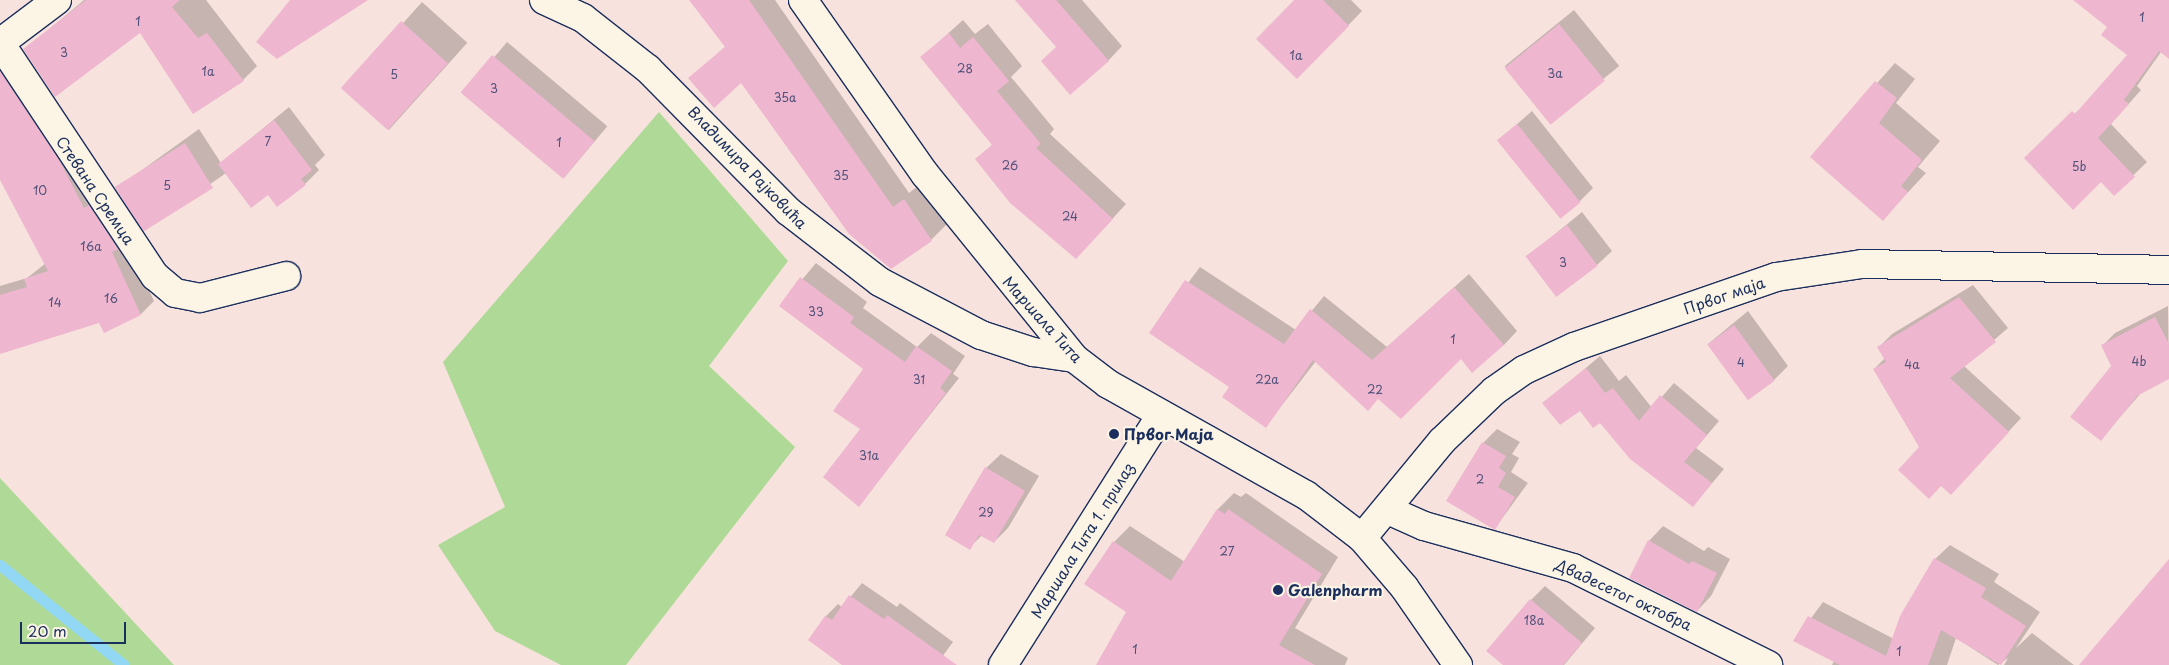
<!DOCTYPE html>
<meta charset="utf-8">
<style>
body{margin:0}
#map{position:relative;width:2169px;height:665px;overflow:hidden;background:#f8e2de;font-family:"Playpen Sans",sans-serif}
div>[style]{position:absolute}
[style*='--x']{left:calc(var(--x)*1px);top:calc(var(--y)*1px);width:calc(var(--w)*1px);rotate:calc(var(--a)*1deg)}
.green>*{inset:0;background:#afd996}
.shadow>*{inset:0;background:#0003;transform-origin:0 0}
.stream>*{height:11px;margin:-5.5px;padding:0 5.5px;transform-origin:5.5px;border-radius:5.5px;background:#92d8f4}
.building>*{inset:0;background:#eeb7cf;transform-origin:0 0}
.roads{filter:drop-shadow(1px 0 #1b2f5e) drop-shadow(-1px 0 #1b2f5e) drop-shadow(0 1px #1b2f5e) drop-shadow(0 -1px #1b2f5e)}
.minor>*{height:28px;margin:-14px;padding:0 14px;transform-origin:14px;border-radius:14px;background:#fcf5e5}
.dots>*{width:14px;height:14px;translate:-50% -50%;box-sizing:border-box;border:2px solid #fcf5e5;border-radius:50%}
span{translate:-50% -50%;white-space:nowrap;text-align:center;line-height:1.15;-webkit-text-stroke:4px #fcf5e5;paint-order:stroke}
.number-label{font-size:12px;color:#50517a}
.number-label span{-webkit-text-stroke-width:0}
.street-label{font-size:15px;color:#1b2f5e}
.poi-label{font-size:15px;color:#1b2f5e;font-weight:700}
.left{translate:0 -50%;text-align:left}
.scale{position:absolute;left:20px;top:622px;width:106px;height:22px;box-sizing:border-box;border:2px solid #1b2f5e;border-top:0;padding-left:6px;font-size:15px;line-height:18px;white-space:nowrap;color:#1b2f5e;-webkit-text-stroke:4px #fcf5e5;paint-order:stroke}
</style>
<div id="map">
<div class="green">
<div style="clip-path:polygon(659px 112px,788px 261px,709px 366px,795px 447px,626px 665px,561px 665px,495px 631px,438px 545px,505px 507px,443px 362px)"></div>
<div style="clip-path:polygon(0 478px,173px 664px,174px 665px,0 665px)"></div>
</div>
<div class="shadow">
<div style="clip-path:polygon(84px 0,206px 0,257px 66px,243px 80px,141px 31px,28px 47px)"></div>
<div style="clip-path:polygon(690px 0,775px 0,909px 193px,920px 184px,947px 224px,931px 240px,742px 81px,690px 78px,726px 46px)"></div>
<div style="clip-path:polygon(1017px 0,1082px 0,1122px 46px,1108px 61px,1057px 46px)"></div>
<div style="clip-path:polygon(1295px 0,1351px 0,1362px 11px,1311px 64px)"></div>
<div style="clip-path:polygon(2075px 0,2169px 0,2169px 57px,2161px 52px,2137px 86px,2141px 90px,2111px 124px,2147px 162px,2114px 194px,2101px 181px,2039px 145px,2089px 101px,2129px 55px,2109px 27px)"></div>
<div style="left:422px;top:2px;width:61px;height:117px;rotate:42deg"></div>
<div style="left:1574px;top:10px;width:72px;height:89px;rotate:51deg"></div>
<div style="clip-path:polygon(963px 20px,975px 34px,988px 24px,1022px 66px,1011px 77px,1054px 129px,1050px 134px,1126px 204px,1090px 243px,976px 160px,993px 144px,922px 57px)"></div>
<div style="left:507px;top:42px;width:131px;height:68px;rotate:40deg"></div>
<div style="clip-path:polygon(16px 63px,126px 240px,154px 301px,141px 314px,105px 331px,100px 321px,0 353px,0 286px,27px 278px,46px 263px,0 177px,0 74px)"></div>
<div style="clip-path:polygon(1895px 63px,1915px 79px,1896px 103px,1940px 141px,1918px 167px,1926px 173px,1883px 219px,1811px 157px)"></div>
<div style="clip-path:polygon(289px 107px,325px 155px,315px 165px,319px 170px,305px 184px,268px 193px,226px 173px,145px 230px,117px 188px,199px 129px,221px 163px)"></div>
<div style="clip-path:polygon(1532px 111px,1593px 188px,1579px 202px,1498px 141px)"></div>
<div style="clip-path:polygon(1582px 212px,1612px 251px,1597px 265px,1527px 257px)"></div>
<div style="clip-path:polygon(816px 263px,867px 302px,863px 308px,917px 347px,931px 333px,965px 356px,953px 374px,959px 378px,859px 505px,865px 369px,780px 306px)"></div>
<div style="clip-path:polygon(1200px 267px,1296px 330px,1324px 296px,1387px 347px,1469px 274px,1517px 331px,1504px 345px,1461px 357px,1379px 398px,1316px 361px,1266px 426px,1231px 387px,1151px 332px)"></div>
<div style="clip-path:polygon(1973px 285px,2008px 328px,1964px 366px,2021px 418px,1964px 480px,1920px 447px,1874px 369px,1885px 358px,1879px 347px,1892px 334px)"></div>
<div style="clip-path:polygon(2168px 306px,2169px 378px,2141px 393px,2100px 440px,2113px 366px,2102px 346px,2115px 333px)"></div>
<div style="clip-path:polygon(1748px 311px,1788px 366px,1774px 380px,1708px 344px)"></div>
<div style="clip-path:polygon(1600px 356px,1619px 381px,1626px 375px,1652px 408px,1674px 383px,1719px 421px,1696px 448px,1724px 469px,1693px 506px,1601px 421px,1580px 409px,1544px 403px)"></div>
<div style="clip-path:polygon(1497px 429px,1520px 442px,1512px 454px,1519px 458px,1511px 472px,1528px 483px,1495px 528px,1483px 443px)"></div>
<div style="clip-path:polygon(1001px 454px,1039px 476px,1008px 528px,994px 542px,982px 535px,969px 548px,986px 468px)"></div>
<div style="clip-path:polygon(1234px 493px,1241px 497px,1246px 493px,1338px 557px,1295px 628px,1348px 658px,1345px 665px,1097px 665px,1127px 612px,1114px 542px,1130px 526px,1185px 562px,1218px 509px)"></div>
<div style="clip-path:polygon(1663px 526px,1704px 551px,1708px 547px,1730px 559px,1711px 596px,1697px 611px,1630px 578px,1649px 541px)"></div>
<div style="clip-path:polygon(1950px 545px,1999px 574px,1994px 582px,2040px 612px,2016px 648px,2032px 633px,2074px 665px,2004px 665px,2008px 658px,1998px 665px,1956px 638px,1947px 665px,1832px 665px,1834px 661px,1795px 640px,1823px 602px,1894px 639px,1935px 559px)"></div>
<div style="clip-path:polygon(862px 583px,897px 607px,900px 603px,953px 642px,936px 665px,856px 665px,809px 640px,826px 616px,838px 604px,842px 607px)"></div>
<div style="clip-path:polygon(1545px 586px,1595px 628px,1564px 665px,1505px 665px,1531px 600px)"></div>
</div>
<div class="stream">
<div style="--x:0;--y:565;--w:159;--a:38.9"></div>
</div>
<div class="building">
<div style="clip-path:polygon(86px 0,180px 0,172px 7px,198px 38px,207px 33px,244px 81px,193px 114px,140px 33px,55px 97px,23px 49px)"></div>
<div style="clip-path:polygon(290px 0,368px 0,277px 59px,256px 42px)"></div>
<div style="clip-path:polygon(689px 0,749px 0,893px 207px,904px 199px,932px 241px,891px 269px,849px 234px,741px 83px,714px 108px,688px 78px,725px 47px)"></div>
<div style="clip-path:polygon(1015px 0,1056px 0,1109px 61px,1070px 95px,1041px 61px,1056px 47px)"></div>
<div style="clip-path:polygon(1294px 0,1323px 0,1349px 26px,1297px 79px,1256px 39px)"></div>
<div style="clip-path:polygon(2073px 0,2169px 0,2169px 59px,2159px 51px,2124px 100px,2129px 104px,2098px 138px,2135px 177px,2114px 196px,2101px 182px,2073px 210px,2024px 158px,2072px 111px,2075px 114px,2127px 55px,2101px 35px,2107px 27px)"></div>
<div style="left:401px;top:21px;width:63px;height:90px;rotate:42deg"></div>
<div style="left:1559px;top:24px;width:73px;height:70px;rotate:51deg"></div>
<div style="clip-path:polygon(949px 33px,960px 48px,973px 37px,1009px 81px,997px 91px,1041px 144px,1036px 148px,1113px 219px,1076px 259px,1010px 203px,975px 159px,992px 145px,920px 57px)"></div>
<div style="left:492px;top:55px;width:134px;height:49px;rotate:40deg"></div>
<div style="clip-path:polygon(0 71px,57px 156px,84px 208px,89px 205px,118px 249px,112px 252px,141px 315px,104px 333px,99px 323px,0 354px,0 295px,27px 287px,24px 279px,48px 271px,0 180px)"></div>
<div style="clip-path:polygon(1875px 81px,1897px 98px,1879px 123px,1922px 160px,1901px 186px,1908px 192px,1883px 221px,1810px 157px)"></div>
<div style="clip-path:polygon(274px 120px,312px 170px,301px 179px,306px 185px,277px 207px,268px 195px,251px 208px,218px 164px)"></div>
<div style="left:1517px;top:124px;width:101px;height:26px;rotate:51deg"></div>
<div style="left:185px;top:143px;width:53px;height:83px;rotate:58deg"></div>
<div style="left:1567px;top:225px;width:51px;height:52px;rotate:53deg"></div>
<div style="clip-path:polygon(800px 277px,854px 317px,850px 323px,905px 362px,916px 346px,952px 371px,940px 388px,946px 393px,859px 507px,823px 477px,860px 429px,833px 411px,863px 369px,779px 306px)"></div>
<div style="clip-path:polygon(1185px 280px,1284px 344px,1310px 309px,1372px 360px,1454px 287px,1504px 345px,1472px 373px,1461px 359px,1401px 419px,1378px 399px,1368px 411px,1313px 360px,1266px 428px,1222px 397px,1229px 387px,1149px 333px)"></div>
<div style="clip-path:polygon(1959px 297px,1996px 342px,1950px 378px,2009px 432px,1951px 495px,1941px 486px,1929px 499px,1898px 470px,1919px 447px,1873px 369px,1886px 362px,1877px 347px)"></div>
<div style="clip-path:polygon(2155px 317px,2169px 344px,2169px 379px,2137px 396px,2101px 441px,2070px 417px,2111px 366px,2101px 345px)"></div>
<div style="left:1734px;top:325px;width:69px;height:33px;rotate:54deg"></div>
<div style="clip-path:polygon(1586px 368px,1605px 393px,1613px 388px,1639px 421px,1660px 395px,1707px 435px,1684px 462px,1712px 483px,1693px 507px,1630px 459px,1600px 423px,1593px 428px,1580px 411px,1560px 425px,1542px 403px)"></div>
<div style="clip-path:polygon(1482px 442px,1506px 456px,1499px 468px,1506px 473px,1498px 487px,1515px 497px,1495px 530px,1446px 501px)"></div>
<div style="clip-path:polygon(985px 467px,1025px 491px,994px 543px,979px 535px,970px 550px,945px 535px)"></div>
<div style="clip-path:polygon(1217px 509px,1225px 514px,1228px 509px,1322px 574px,1279px 645px,1315px 665px,1096px 665px,1126px 612px,1084px 584px,1113px 541px,1171px 581px)"></div>
<div style="clip-path:polygon(1648px 540px,1689px 564px,1692px 561px,1717px 573px,1697px 612px,1629px 578px)"></div>
<div style="clip-path:polygon(1934px 558px,1986px 588px,1981px 597px,2026px 626px,2001px 665px,1941px 630px,1928px 665px,1840px 665px,1793px 641px,1808px 616px,1886px 656px,1900px 616px)"></div>
<div style="clip-path:polygon(2169px 559px,2169px 665px,2079px 665px)"></div>
<div style="clip-path:polygon(849px 595px,884px 619px,887px 615px,957px 665px,842px 665px,808px 640px,825px 616px,832px 620px)"></div>
<div style="clip-path:polygon(1530px 599px,1582px 643px,1563px 665px,1503px 665px,1486px 651px)"></div>
</div>
<div class="roads">
<div class="minor">
<div style="--x:57;--y:0;--w:71;--a:143"></div>
<div style="--x:0;--y:43;--w:280;--a:56.4"></div>
<div style="--x:155;--y:276;--w:26;--a:40"></div>
<div style="--x:175;--y:293;--w:25;--a:11"></div>
<div style="--x:200;--y:298;--w:89;--a:-14.3"></div>
<div style="--x:544;--y:0;--w:43;--a:24.8"></div>
<div style="--x:583;--y:18;--w:83;--a:38.1"></div>
<div style="--x:648;--y:69;--w:199;--a:45.4"></div>
<div style="--x:788;--y:211;--w:116;--a:37.7"></div>
<div style="--x:880;--y:282;--w:114;--a:27.7"></div>
<div style="--x:981;--y:335;--w:55;--a:18.1"></div>
<div style="--x:1033;--y:352;--w:41;--a:8.3"></div>
<div style="--x:803;--y:0;--w:213;--a:55"></div>
<div style="--x:925;--y:174;--w:237;--a:51"></div>
<div style="--x:1074;--y:358;--w:43;--a:37.4"></div>
<div style="--x:1108;--y:384;--w:227;--a:29.3"></div>
<div style="--x:1306;--y:495;--w:71;--a:37.5"></div>
<div style="--x:1362;--y:538;--w:65;--a:49.4"></div>
<div style="--x:1404;--y:587;--w:95;--a:55.3"></div>
<div style="--x:1388;--y:510;--w:39;--a:24"></div>
<div style="--x:1424;--y:526;--w:155;--a:15.7"></div>
<div style="--x:1573;--y:568;--w:218;--a:26.4"></div>
<div style="--x:1362;--y:538;--w:126;--a:-50.5"></div>
<div style="--x:1442;--y:441;--w:72;--a:-43.9"></div>
<div style="--x:1494;--y:391;--w:37;--a:-35"></div>
<div style="--x:1524;--y:370;--w:55;--a:-24.7"></div>
<div style="--x:1574;--y:347;--w:214;--a:-19.1"></div>
<div style="--x:1776;--y:277;--w:87;--a:-8.6"></div>
<div style="--x:1862;--y:264;--w:307;--a:1.1"></div>
<div style="--x:1003;--y:665;--w:296;--a:-57.7"></div>
</div>
</div>
<div class="dots">
<div style="left:1114px;top:434px;background:#1b2f5e"></div>
<div style="left:1278px;top:590px;background:#1b2f5e"></div>
</div>
<div class="number-label">
<span style="left:2142px;top:18px">1</span>
<span style="left:138px;top:22px">1</span>
<span style="left:64px;top:53px">3</span>
<span style="left:1296px;top:56px">1a</span>
<span style="left:965px;top:69px">28</span>
<span style="left:208px;top:72px">1a</span>
<span style="left:1555px;top:74px">3a</span>
<span style="left:394px;top:75px">5</span>
<span style="left:494px;top:89px">3</span>
<span style="left:785px;top:98px">35a</span>
<span style="left:268px;top:142px">7</span>
<span style="left:559px;top:143px">1</span>
<span style="left:1010px;top:166px">26</span>
<span style="left:2079px;top:167px">5b</span>
<span style="left:841px;top:176px">35</span>
<span style="left:167px;top:186px">5</span>
<span style="left:40px;top:191px">10</span>
<span style="left:1070px;top:217px">24</span>
<span style="left:91px;top:247px">16a</span>
<span style="left:1563px;top:263px">3</span>
<span style="left:111px;top:299px">16</span>
<span style="left:55px;top:303px">14</span>
<span style="left:816px;top:312px">33</span>
<span style="left:1453px;top:340px">1</span>
<span style="left:2139px;top:362px">4b</span>
<span style="left:1741px;top:363px">4</span>
<span style="left:1912px;top:365px">4a</span>
<span style="left:919px;top:380px">31</span>
<span style="left:1267px;top:380px">22a</span>
<span style="left:1375px;top:390px">22</span>
<span style="left:869px;top:456px">31a</span>
<span style="left:1480px;top:480px">2</span>
<span style="left:986px;top:513px">29</span>
<span style="left:1227px;top:552px">27</span>
<span style="left:1534px;top:621px">18a</span>
<span style="left:1135px;top:650px">1</span>
<span style="left:1899px;top:652px">1</span>
</div>
<div class="street-label">
<span style="left:748px;top:167px;rotate:46deg">Владимира Рајковића</span>
<span style="left:96px;top:190px;rotate:56deg">Стевана Сремца</span>
<span style="left:1724px;top:295px;rotate:-19deg">Првог маја</span>
<span style="left:1043px;top:319px;rotate:48deg">Маршала Тита</span>
<span style="left:1082px;top:540px;rotate:-58deg">Маршала Тита 1. прилаз</span>
<span style="left:1624px;top:594px;rotate:25deg">Двадесетог октобра</span>
</div>
<div class="poi-label">
<span class="left" style="left:1124px;top:434px">Првог Маја</span>
<span class="left" style="left:1288px;top:590px">Galenpharm</span>
</div>
<div class="scale">20 m</div>
</div>
